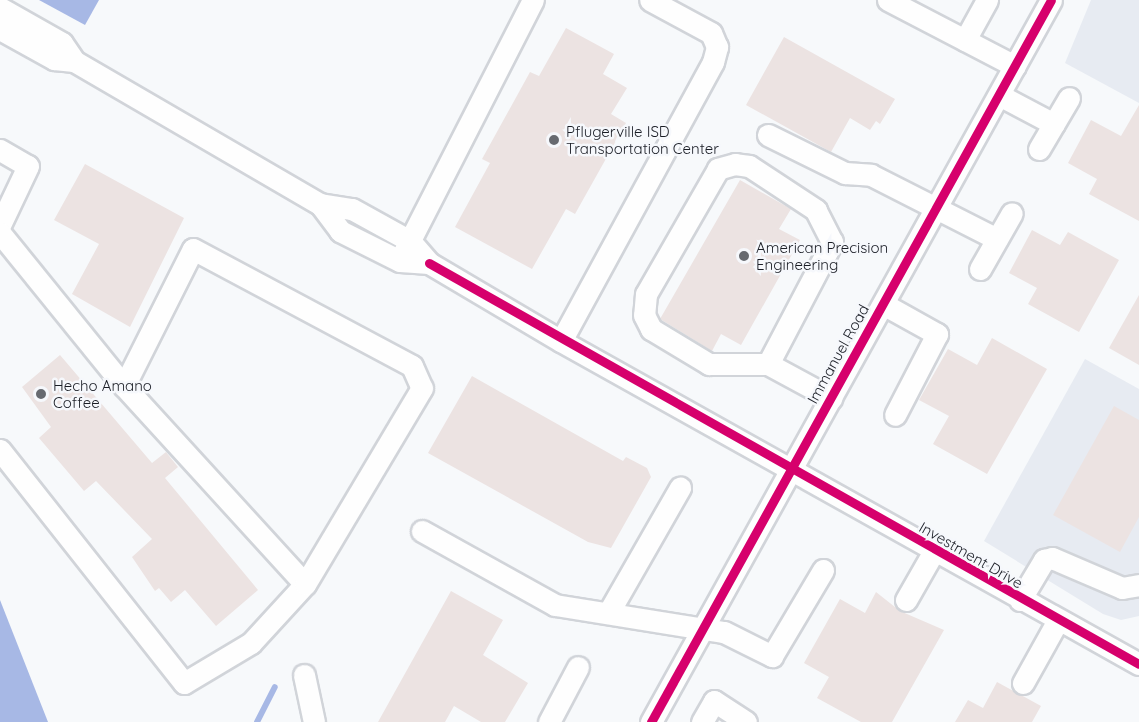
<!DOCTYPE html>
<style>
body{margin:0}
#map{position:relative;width:1139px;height:722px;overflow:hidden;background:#f7f9fb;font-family:Quicksand,sans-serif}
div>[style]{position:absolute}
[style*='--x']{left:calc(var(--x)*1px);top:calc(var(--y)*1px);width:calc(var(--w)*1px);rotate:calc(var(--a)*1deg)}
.built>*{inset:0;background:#e7ebf2}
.water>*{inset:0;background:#a7b8e5}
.stream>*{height:6px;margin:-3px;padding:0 3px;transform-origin:3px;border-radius:3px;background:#a7b8e5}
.building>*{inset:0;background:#ece3e2}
.roads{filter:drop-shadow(2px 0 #d1d4d9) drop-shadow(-2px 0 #d1d4d9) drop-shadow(0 2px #d1d4d9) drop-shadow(0 -2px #d1d4d9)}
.minor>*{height:21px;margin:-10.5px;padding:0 10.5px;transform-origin:10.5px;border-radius:10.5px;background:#fefefe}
.cycleway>*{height:9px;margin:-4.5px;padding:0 4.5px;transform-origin:4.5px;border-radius:4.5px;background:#d6006c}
.dots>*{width:16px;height:16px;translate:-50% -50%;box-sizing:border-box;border:3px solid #f6f8fc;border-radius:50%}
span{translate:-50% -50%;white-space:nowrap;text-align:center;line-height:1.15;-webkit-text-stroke:5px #f6f8fc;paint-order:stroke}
.poi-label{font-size:15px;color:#1a1d25}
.left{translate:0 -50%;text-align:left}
.street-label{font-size:15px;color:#1a1d25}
</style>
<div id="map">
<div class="built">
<div style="clip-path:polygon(1091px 0,1139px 0,1139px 103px,1065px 63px)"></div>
<div style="clip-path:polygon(1085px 359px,1139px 389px,1139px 616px,1121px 620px,1103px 614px,984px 541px)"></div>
</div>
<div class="water">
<div style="clip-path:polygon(39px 0,99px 0,85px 25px)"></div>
<div style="clip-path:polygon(0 600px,48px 722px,0 722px)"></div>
</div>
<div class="stream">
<div style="--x:257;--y:722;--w:39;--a:-63"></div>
</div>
<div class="building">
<div style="clip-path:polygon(566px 28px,614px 54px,603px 74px,627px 88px,611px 114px,626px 123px,575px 214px,566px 209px,532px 269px,455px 227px,490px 163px,482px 159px,530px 72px,539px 76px)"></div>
<div style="clip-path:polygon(784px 37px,895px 99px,880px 124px,876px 121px,870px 130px,850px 118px,831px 152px,746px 105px)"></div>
<div style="clip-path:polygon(1139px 105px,1139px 221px,1089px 194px,1097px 179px,1068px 163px,1091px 120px,1121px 136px)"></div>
<div style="clip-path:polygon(85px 164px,184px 218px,130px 327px,72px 294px,99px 244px,54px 220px)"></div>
<div style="clip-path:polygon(740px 180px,791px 209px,779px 229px,800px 240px,741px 345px,721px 334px,712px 351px,660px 319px)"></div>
<div style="clip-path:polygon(1032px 230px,1060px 245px,1068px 232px,1119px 260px,1079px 332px,1028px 304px,1037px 288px,1009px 273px)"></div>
<div style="clip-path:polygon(1139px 295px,1139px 365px,1109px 348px)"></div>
<div style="clip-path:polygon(992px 338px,1047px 369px,987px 474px,933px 444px,949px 416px,919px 400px,948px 349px,977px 365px)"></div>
<div style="clip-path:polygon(60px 355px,152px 463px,166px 452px,178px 467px,165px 478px,258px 590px,216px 626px,185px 590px,171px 602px,159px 588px,155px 591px,132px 557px,152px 539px,96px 481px,84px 491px,39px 438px,51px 427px,22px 387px)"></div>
<div style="clip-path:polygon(472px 376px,623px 461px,626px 457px,647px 468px,651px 477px,611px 548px,588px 542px,428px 453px)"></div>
<div style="clip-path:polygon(1114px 406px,1139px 420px,1139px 517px,1120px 552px,1053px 515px)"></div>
<div style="clip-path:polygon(451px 591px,503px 620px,483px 655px,528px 683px,505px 722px,481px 722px,454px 706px,445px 722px,378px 722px)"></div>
<div style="clip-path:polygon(876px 592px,900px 611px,944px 630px,892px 722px,861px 722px,817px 698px,829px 677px,804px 663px,840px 599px,865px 613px)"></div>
<div style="clip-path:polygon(997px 682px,1041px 706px,1032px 722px,955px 722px,968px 700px,983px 708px)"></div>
</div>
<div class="roads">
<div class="minor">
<div style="--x:888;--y:0;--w:143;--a:27.5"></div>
<div style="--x:0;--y:8;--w:71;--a:29.4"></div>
<div style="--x:62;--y:43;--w:22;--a:56"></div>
<div style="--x:0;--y:29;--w:62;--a:29.1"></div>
<div style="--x:54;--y:59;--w:20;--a:6"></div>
<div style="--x:74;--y:61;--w:285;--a:30.2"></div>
<div style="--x:320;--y:204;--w:34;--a:53"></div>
<div style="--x:340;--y:231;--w:67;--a:26.6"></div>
<div style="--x:400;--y:261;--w:29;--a:4"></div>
<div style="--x:965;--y:40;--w:46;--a:-61.2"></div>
<div style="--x:999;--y:95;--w:62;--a:27.8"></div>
<div style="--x:768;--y:135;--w:86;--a:26.3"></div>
<div style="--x:845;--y:173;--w:26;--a:4"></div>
<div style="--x:871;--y:175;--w:141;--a:26.9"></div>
<div style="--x:1039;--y:149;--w:59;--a:-59.5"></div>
<div style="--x:0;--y:150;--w:32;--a:30"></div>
<div style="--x:28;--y:166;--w:65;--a:115.4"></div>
<div style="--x:320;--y:204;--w:32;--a:9"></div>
<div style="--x:352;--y:209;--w:66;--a:28.9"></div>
<div style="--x:410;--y:241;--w:29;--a:49"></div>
<div style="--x:429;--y:263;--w:153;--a:30.6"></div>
<div style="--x:561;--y:341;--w:662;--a:29.2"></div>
<div style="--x:0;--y:233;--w:197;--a:51"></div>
<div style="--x:124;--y:386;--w:268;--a:47.6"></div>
<div style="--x:305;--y:584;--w:80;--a:132.5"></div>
<div style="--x:251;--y:643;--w:78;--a:149.2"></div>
<div style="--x:184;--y:683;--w:297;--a:-128.3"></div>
<div style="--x:404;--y:252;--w:283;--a:-62.9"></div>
<div style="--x:980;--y:269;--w:64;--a:-60.3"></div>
<div style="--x:883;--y:304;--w:62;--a:29.1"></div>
<div style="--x:937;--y:334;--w:91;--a:117.4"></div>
<div style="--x:561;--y:341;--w:318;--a:-61.4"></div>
<div style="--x:713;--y:62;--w:16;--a:-75"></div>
<div style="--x:717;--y:47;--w:15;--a:-113"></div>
<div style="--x:711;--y:33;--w:69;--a:-151.6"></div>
<div style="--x:768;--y:364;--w:138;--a:-62.3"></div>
<div style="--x:832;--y:242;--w:36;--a:-117"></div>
<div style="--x:816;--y:210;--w:80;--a:-146.7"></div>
<div style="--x:749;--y:166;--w:14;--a:-172"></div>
<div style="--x:735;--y:164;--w:18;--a:164"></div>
<div style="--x:718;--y:169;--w:144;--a:119.9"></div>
<div style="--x:646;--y:294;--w:21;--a:95"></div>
<div style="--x:644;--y:315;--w:16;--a:63"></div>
<div style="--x:651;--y:329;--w:68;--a:31.1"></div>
<div style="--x:709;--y:364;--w:59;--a:0"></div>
<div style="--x:768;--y:364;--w:72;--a:28.4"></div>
<div style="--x:124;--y:386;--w:153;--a:-63.3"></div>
<div style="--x:193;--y:249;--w:248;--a:28.1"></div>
<div style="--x:412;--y:366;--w:24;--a:66"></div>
<div style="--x:422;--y:388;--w:228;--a:120.8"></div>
<div style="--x:422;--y:531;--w:152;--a:29.1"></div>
<div style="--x:555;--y:605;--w:171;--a:9.1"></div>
<div style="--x:724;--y:632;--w:54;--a:26.6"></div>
<div style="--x:772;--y:656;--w:100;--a:-59.3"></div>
<div style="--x:906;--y:600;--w:56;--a:-60.3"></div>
<div style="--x:1020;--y:600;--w:47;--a:-59"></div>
<div style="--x:1044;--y:560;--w:8;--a:-14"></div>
<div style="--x:1052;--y:558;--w:76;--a:23.2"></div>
<div style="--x:1122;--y:588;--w:17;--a:-10"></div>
<div style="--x:610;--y:610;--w:141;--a:-60.2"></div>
<div style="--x:304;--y:675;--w:48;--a:78"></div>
<div style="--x:1023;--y:683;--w:72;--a:-60.9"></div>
<div style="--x:549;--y:722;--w:62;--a:-62.2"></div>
<div style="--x:651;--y:722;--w:825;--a:-61.01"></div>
<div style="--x:702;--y:722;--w:24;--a:-60"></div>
<div style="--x:714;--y:701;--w:38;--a:33"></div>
</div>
</div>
<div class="cycleway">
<div style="--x:429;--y:263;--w:815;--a:29.46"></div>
<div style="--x:651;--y:722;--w:825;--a:-61.01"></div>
</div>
<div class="dots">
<div style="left:554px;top:140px;background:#676a70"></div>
<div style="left:744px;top:256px;background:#676a70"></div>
<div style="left:41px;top:394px;background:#676a70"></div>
</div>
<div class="poi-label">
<span class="left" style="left:566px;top:140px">Pflugerville ISD<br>Transportation Center</span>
<span class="left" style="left:756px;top:256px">American Precision<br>Engineering</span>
<span class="left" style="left:53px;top:394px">Hecho Amano<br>Coffee</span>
</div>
<div class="street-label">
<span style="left:838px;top:354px;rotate:-61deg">Immanuel Road</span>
<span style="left:971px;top:555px;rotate:30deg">Investment Drive</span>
</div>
</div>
